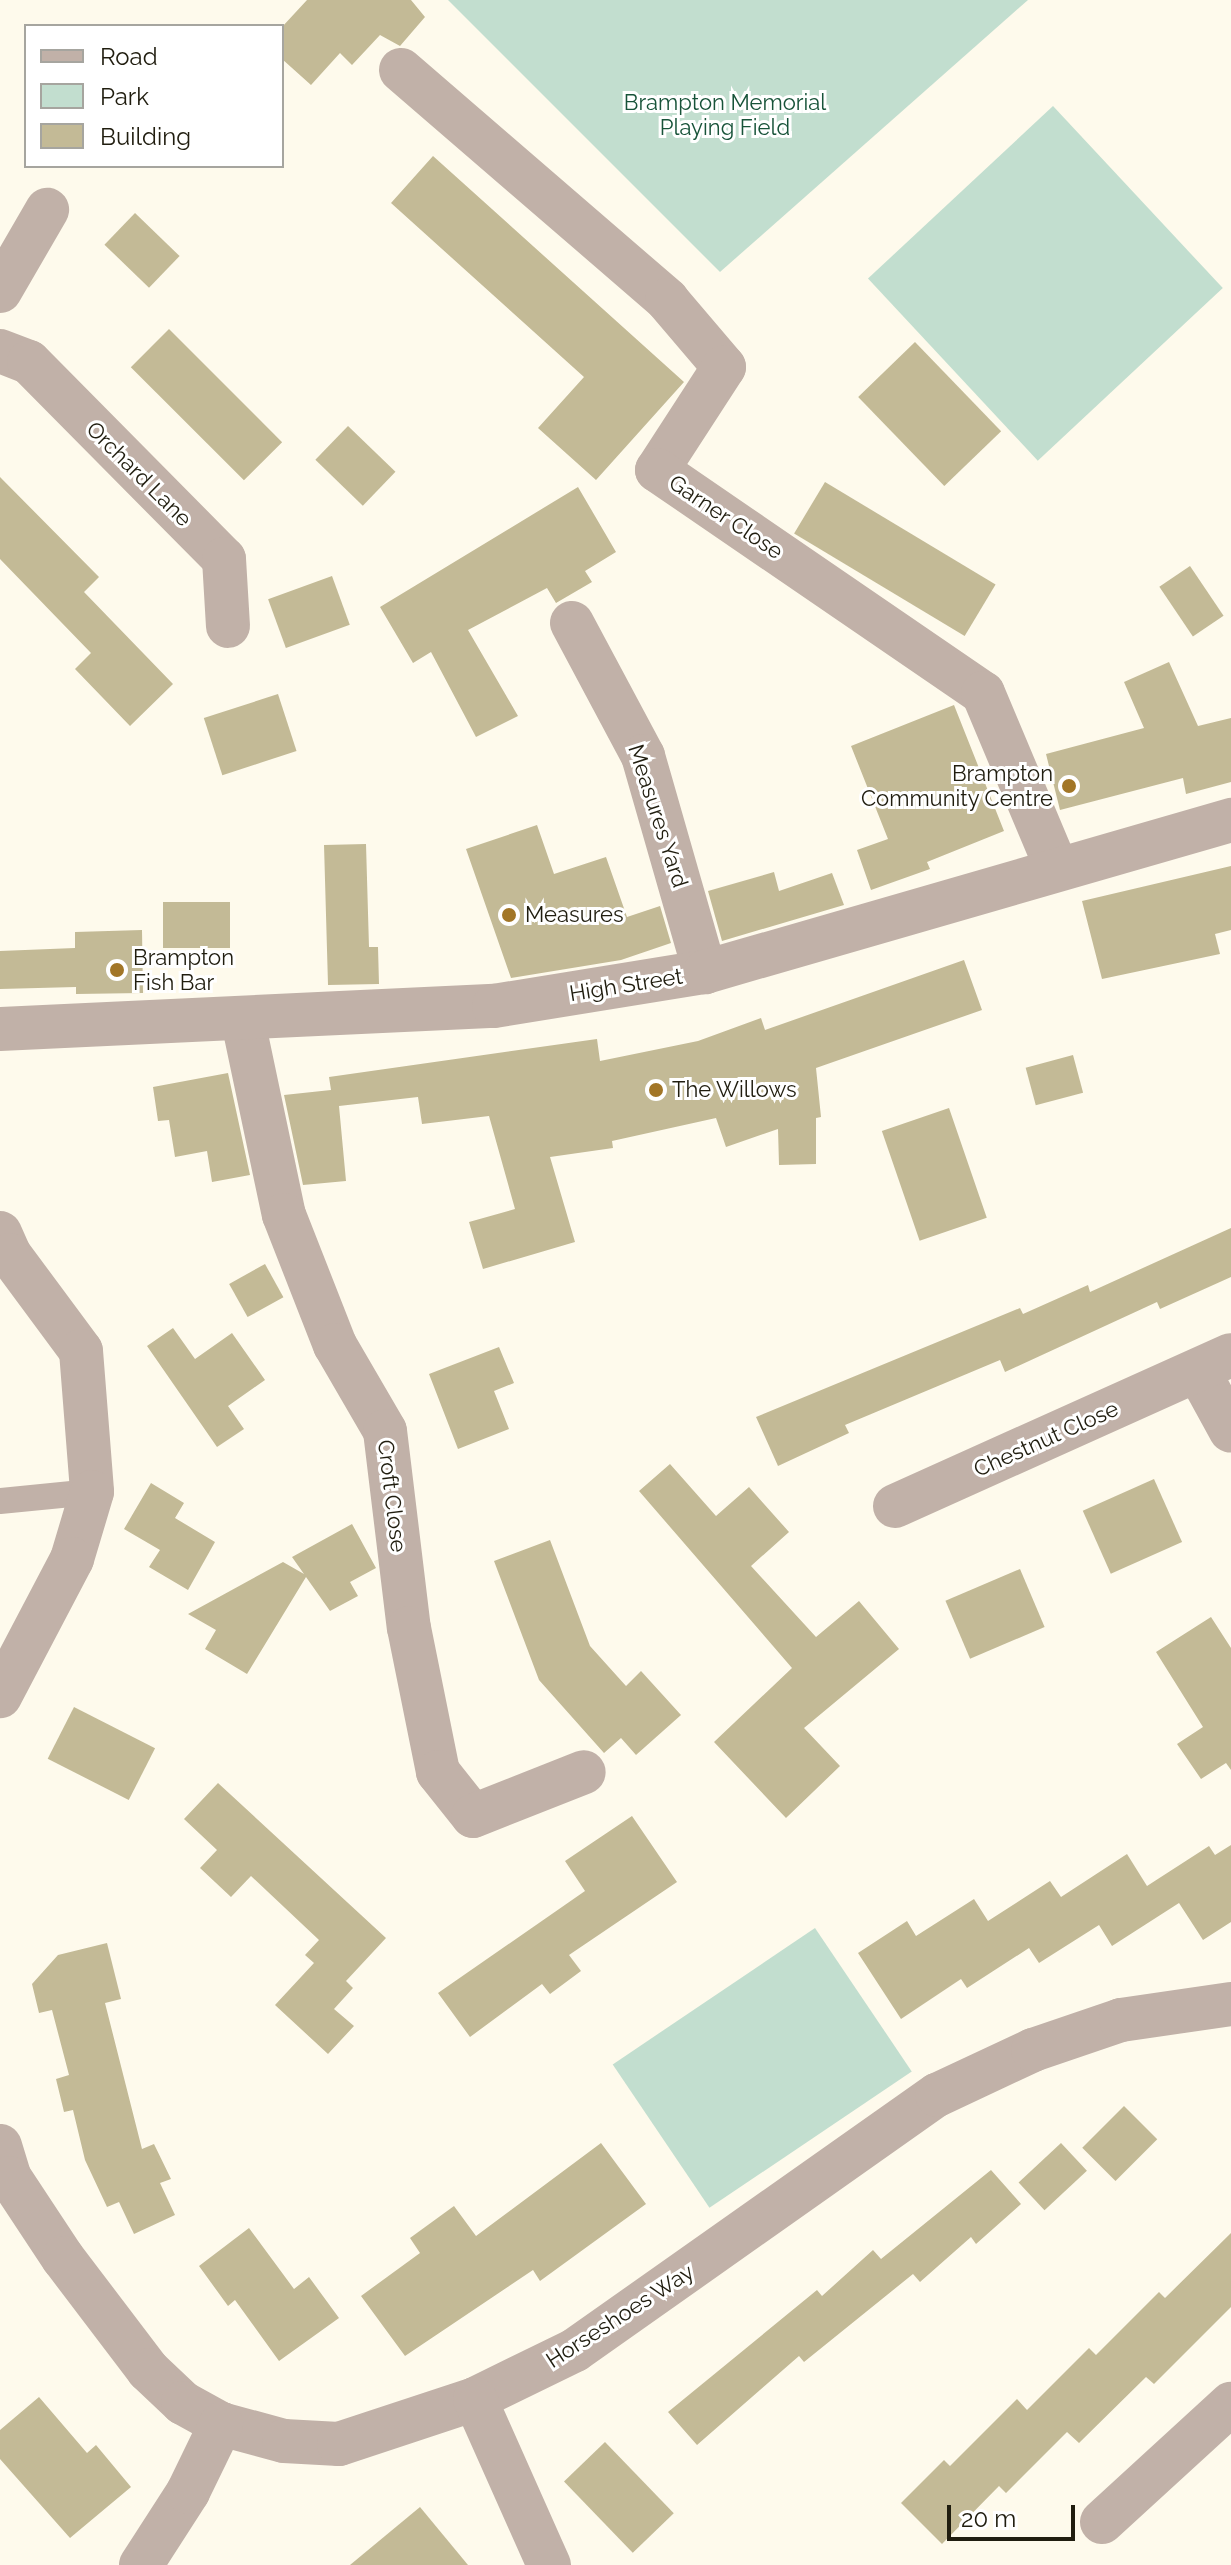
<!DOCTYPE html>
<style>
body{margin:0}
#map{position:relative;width:1231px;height:2565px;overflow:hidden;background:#fefaec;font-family:Raleway,sans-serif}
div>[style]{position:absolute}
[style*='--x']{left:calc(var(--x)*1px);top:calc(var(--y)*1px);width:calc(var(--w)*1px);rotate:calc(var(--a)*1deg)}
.green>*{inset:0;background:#c2decf;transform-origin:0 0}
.building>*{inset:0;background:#c3ba96;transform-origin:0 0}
.service>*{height:26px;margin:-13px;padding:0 13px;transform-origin:13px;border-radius:13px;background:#c1b1a8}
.minor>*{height:44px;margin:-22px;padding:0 22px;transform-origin:22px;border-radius:22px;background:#c1b1a8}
.tertiary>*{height:44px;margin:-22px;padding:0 22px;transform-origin:22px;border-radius:22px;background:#c1b1a8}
.dots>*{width:22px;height:22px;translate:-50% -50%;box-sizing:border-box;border:4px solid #fff;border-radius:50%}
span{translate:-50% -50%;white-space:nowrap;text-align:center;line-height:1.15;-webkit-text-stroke:6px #fff;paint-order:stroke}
.park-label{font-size:22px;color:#175339}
.street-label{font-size:22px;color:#201d0f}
.poi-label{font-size:22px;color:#201d0f}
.right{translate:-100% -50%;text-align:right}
.left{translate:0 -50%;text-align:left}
.legend{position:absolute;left:24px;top:24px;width:260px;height:144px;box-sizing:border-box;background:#fff;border:2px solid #a6a59f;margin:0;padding:10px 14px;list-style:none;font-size:24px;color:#201d0f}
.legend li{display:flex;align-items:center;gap:16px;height:40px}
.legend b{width:40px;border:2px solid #a6a59f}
.scale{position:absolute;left:947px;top:2505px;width:128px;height:36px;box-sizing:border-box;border:4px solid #201d0f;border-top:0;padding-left:10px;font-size:24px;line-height:28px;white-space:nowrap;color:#201d0f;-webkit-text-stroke:6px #fff;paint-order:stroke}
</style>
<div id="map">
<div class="green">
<div style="clip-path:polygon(448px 0,1028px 0,720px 272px)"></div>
<div style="left:1053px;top:106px;width:249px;height:253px;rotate:47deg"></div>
<div style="left:815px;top:1928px;width:173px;height:244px;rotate:56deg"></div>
</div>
<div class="building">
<div style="clip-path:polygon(307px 0,411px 0,425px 17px,400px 46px,380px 35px,352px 65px,340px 53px,311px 85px,282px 59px,282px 27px)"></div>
<div style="clip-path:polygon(433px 156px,684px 382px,596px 480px,538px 428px,584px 377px,391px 203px)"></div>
<div style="left:135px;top:213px;width:62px;height:44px;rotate:44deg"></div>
<div style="left:169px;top:329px;width:160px;height:54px;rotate:45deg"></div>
<div style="left:915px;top:342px;width:124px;height:79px;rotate:46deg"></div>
<div style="left:348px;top:426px;width:66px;height:47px;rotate:44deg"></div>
<div style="clip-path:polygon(0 477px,99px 577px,84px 592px,173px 684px,130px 726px,75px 669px,91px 653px,0 559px)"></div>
<div style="left:825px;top:482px;width:199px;height:60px;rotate:31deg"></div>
<div style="clip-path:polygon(578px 487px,616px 552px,585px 571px,592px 582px,556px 603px,547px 588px,468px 630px,518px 716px,476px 737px,431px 652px,413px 663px,380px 607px)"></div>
<div style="left:1190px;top:566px;width:60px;height:37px;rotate:56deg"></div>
<div style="left:332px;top:576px;width:52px;height:68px;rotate:70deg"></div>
<div style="clip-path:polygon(1169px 662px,1198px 726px,1231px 718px,1231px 782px,1186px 794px,1183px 778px,1060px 810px,1046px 754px,1144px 728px,1124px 682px)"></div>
<div style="left:278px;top:694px;width:60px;height:78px;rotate:72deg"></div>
<div style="clip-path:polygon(954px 705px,1004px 831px,927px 862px,930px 869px,871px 890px,857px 850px,888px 839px,851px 746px)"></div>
<div style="clip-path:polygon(537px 825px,554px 874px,606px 857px,627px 917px,660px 906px,671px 943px,621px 960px,511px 978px,466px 849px)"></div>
<div style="clip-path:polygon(366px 844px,369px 947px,378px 947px,379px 984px,328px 985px,324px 845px)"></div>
<div style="clip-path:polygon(1231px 866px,1231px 930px,1215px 934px,1220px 954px,1102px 979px,1082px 901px)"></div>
<div style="clip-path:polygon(774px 872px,779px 891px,832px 873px,844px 905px,722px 941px,708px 891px)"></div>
<div style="left:230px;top:902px;width:46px;height:67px;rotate:90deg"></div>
<div style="clip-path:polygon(142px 930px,143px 993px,76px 994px,76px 987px,0 989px,0 951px,75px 948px,75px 932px)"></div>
<div style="clip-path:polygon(964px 960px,982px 1010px,816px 1068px,821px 1117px,816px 1118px,816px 1164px,779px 1165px,778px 1129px,726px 1147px,716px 1118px,612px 1141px,613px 1148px,550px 1157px,575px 1242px,483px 1269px,469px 1222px,515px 1209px,489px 1116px,422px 1124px,418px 1097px,339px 1106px,346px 1181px,303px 1185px,284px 1095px,331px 1090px,329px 1077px,597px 1039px,600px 1061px,698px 1041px,761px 1018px,765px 1030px)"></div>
<div style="left:1073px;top:1055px;width:39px;height:49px;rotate:75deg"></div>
<div style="clip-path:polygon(228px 1073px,250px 1175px,212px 1182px,207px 1151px,175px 1157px,169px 1120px,158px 1121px,153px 1087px)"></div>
<div style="left:949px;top:1108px;width:116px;height:71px;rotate:71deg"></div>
<div style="clip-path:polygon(1231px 1228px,1231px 1277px,1160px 1309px,1157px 1302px,1005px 1372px,1000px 1360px,845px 1425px,849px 1433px,778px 1466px,756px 1417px,1020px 1308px,1023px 1314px,1088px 1285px,1090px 1292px)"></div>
<div style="left:265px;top:1264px;width:38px;height:41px;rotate:61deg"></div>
<div style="clip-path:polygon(173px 1328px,195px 1359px,232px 1333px,265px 1380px,228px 1406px,244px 1429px,217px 1447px,147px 1346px)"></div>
<div style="clip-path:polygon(499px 1347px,514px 1383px,494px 1391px,509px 1429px,458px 1449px,429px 1374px)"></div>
<div style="clip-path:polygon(670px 1464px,716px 1516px,749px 1487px,789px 1532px,751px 1566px,816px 1637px,859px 1601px,899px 1649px,804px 1728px,840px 1766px,786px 1818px,714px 1742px,792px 1668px,639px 1491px)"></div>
<div style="left:1154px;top:1479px;width:69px;height:78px;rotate:66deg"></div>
<div style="clip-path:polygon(151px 1483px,184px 1503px,175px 1518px,215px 1542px,188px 1590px,149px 1567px,160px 1550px,124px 1529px)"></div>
<div style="clip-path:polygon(352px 1524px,376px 1568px,350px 1582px,358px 1596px,330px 1611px,306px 1577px,247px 1674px,205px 1649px,216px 1630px,188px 1614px,283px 1562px,304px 1574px,292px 1557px)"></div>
<div style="clip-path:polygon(550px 1540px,590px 1646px,626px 1686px,641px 1671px,681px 1715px,636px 1755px,621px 1738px,604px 1753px,539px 1680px,494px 1561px)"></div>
<div style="left:1020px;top:1569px;width:63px;height:81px;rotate:67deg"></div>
<div style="clip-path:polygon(1211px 1617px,1231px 1648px,1231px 1770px,1226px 1763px,1201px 1779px,1177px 1744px,1203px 1727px,1156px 1652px)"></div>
<div style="left:74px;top:1707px;width:91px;height:58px;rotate:27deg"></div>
<div style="clip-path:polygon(218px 1783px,386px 1938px,346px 1981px,353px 1988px,334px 2009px,354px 2026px,328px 2054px,275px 2005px,314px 1963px,305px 1955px,319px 1940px,251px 1876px,231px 1897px,200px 1868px,217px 1850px,184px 1819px)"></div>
<div style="clip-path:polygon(632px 1816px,677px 1882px,569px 1955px,581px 1971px,550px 1994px,542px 1984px,470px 2037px,438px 1993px,585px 1891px,565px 1861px)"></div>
<div style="clip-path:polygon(1231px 1845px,1231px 1922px,1203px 1940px,1179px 1903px,1112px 1946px,1099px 1925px,1039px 1963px,1029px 1948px,967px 1988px,961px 1979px,901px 2019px,858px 1953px,907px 1921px,916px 1936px,974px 1899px,988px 1921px,1050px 1881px,1061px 1897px,1127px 1854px,1147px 1886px,1209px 1846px,1215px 1855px)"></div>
<div style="clip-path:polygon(107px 1943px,121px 1999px,105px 2003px,142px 2149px,154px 2144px,171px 2179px,160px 2183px,175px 2215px,134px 2234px,119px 2202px,107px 2207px,85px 2160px,73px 2110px,64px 2112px,56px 2079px,69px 2075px,52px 2010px,39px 2013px,32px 1984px,58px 1955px)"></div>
<div style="left:1124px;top:2106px;width:47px;height:59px;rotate:45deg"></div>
<div style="clip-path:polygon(601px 2143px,646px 2204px,540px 2281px,533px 2270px,405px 2356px,361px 2296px,420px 2253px,410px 2238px,454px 2206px,476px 2236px)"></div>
<div style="left:1061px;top:2143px;width:38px;height:58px;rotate:47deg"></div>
<div style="clip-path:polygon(991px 2170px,1021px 2204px,976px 2244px,971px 2237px,920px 2282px,913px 2274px,804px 2362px,799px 2356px,697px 2445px,668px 2412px,817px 2290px,822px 2296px,873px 2250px,881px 2259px)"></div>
<div style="clip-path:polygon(249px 2228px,294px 2289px,309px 2277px,339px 2318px,279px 2361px,235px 2300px,228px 2306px,199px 2266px)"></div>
<div style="clip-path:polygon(1231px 2233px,1231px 2307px,1154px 2384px,1146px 2377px,1079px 2443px,1067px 2432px,1006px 2493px,999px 2486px,942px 2544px,901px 2503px,944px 2460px,950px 2466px,1017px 2399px,1027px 2410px,1089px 2348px,1096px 2355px,1159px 2292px,1165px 2298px)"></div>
<div style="clip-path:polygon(39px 2397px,87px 2453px,96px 2445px,131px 2487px,70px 2538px,0 2459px,0 2430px)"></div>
<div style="left:605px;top:2442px;width:99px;height:57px;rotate:46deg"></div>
<div style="clip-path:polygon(420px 2507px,468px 2565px,350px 2565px)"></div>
</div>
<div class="service">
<div style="--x:0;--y:1501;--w:92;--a:-5.6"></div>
</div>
<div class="minor">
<div style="--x:401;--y:70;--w:352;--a:40.8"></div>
<div style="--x:667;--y:300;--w:88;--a:49.6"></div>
<div style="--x:724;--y:367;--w:123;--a:123"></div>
<div style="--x:657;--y:470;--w:395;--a:34.4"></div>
<div style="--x:983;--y:693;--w:191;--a:67.2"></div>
<div style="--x:0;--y:291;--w:94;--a:-59.9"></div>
<div style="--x:0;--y:351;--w:31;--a:21"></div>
<div style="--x:29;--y:362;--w:277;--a:45.3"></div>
<div style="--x:224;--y:559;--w:67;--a:86.6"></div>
<div style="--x:572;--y:623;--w:151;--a:61.9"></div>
<div style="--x:643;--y:756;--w:225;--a:74"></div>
<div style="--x:243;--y:1021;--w:198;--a:78.1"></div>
<div style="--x:284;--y:1215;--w:140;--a:68.6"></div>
<div style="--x:335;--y:1345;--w:99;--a:59.8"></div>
<div style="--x:385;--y:1431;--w:198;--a:83.1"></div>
<div style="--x:409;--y:1628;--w:147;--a:78.6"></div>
<div style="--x:438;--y:1772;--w:56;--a:51.5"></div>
<div style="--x:473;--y:1816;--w:119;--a:-21.6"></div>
<div style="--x:0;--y:1233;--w:24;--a:66"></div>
<div style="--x:10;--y:1255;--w:119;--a:53.5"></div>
<div style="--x:81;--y:1351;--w:141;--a:85.5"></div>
<div style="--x:92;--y:1492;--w:70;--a:106.6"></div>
<div style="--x:72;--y:1559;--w:155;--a:117.7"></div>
<div style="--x:1198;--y:1371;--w:68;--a:61.2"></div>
<div style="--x:895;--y:1506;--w:368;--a:-24.2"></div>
<div style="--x:0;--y:2146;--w:34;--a:73"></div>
<div style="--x:10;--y:2178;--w:96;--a:56.5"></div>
<div style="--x:63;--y:2258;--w:141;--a:52.8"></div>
<div style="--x:148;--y:2370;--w:48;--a:43.3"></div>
<div style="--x:183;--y:2403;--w:43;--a:28.9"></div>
<div style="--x:221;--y:2424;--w:65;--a:15.1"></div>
<div style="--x:284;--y:2441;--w:55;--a:3.1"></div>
<div style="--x:339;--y:2444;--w:143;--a:-18.3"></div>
<div style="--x:475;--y:2399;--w:111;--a:-26.1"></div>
<div style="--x:575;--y:2350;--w:443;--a:-35.2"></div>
<div style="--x:937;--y:2095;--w:106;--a:-25.1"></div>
<div style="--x:1033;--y:2050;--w:93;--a:-18.8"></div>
<div style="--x:1121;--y:2020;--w:111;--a:-8.3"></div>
<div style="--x:475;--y:2399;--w:182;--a:66"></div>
<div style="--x:1102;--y:2522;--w:175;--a:-42.5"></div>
<div style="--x:141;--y:2565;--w:87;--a:-57.2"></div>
<div style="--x:188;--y:2492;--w:76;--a:-64.1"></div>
</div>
<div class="tertiary">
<div style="--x:0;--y:1029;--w:495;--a:-2.7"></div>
<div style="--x:494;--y:1006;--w:214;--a:-9.2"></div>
<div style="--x:705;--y:972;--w:548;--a:-16.12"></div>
</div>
<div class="dots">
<div style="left:1069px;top:786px;background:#a27627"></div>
<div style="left:509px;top:915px;background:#a27627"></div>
<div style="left:117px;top:970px;background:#a27627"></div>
<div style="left:656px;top:1090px;background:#a27627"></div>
</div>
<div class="park-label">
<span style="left:725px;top:115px">Brampton Memorial<br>Playing Field</span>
</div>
<div class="street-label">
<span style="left:139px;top:474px;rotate:45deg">Orchard Lane</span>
<span style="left:726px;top:517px;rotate:34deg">Garner Close</span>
<span style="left:658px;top:816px;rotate:72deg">Measures Yard</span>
<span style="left:626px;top:985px;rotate:-9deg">High Street</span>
<span style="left:1046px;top:1439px;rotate:-24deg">Chestnut Close</span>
<span style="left:392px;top:1496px;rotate:83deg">Croft Close</span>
<span style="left:620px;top:2316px;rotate:-33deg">Horseshoes Way</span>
</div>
<div class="poi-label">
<span class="right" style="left:1053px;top:786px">Brampton<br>Community Centre</span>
<span class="left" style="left:525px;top:915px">Measures</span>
<span class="left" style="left:133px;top:970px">Brampton<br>Fish Bar</span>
<span class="left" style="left:672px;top:1090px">The Willows</span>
</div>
<ul class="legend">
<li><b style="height:10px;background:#c1b1a8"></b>Road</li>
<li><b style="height:22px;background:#c2decf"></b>Park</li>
<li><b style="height:22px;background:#c3ba96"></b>Building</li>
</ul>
<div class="scale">20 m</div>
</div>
